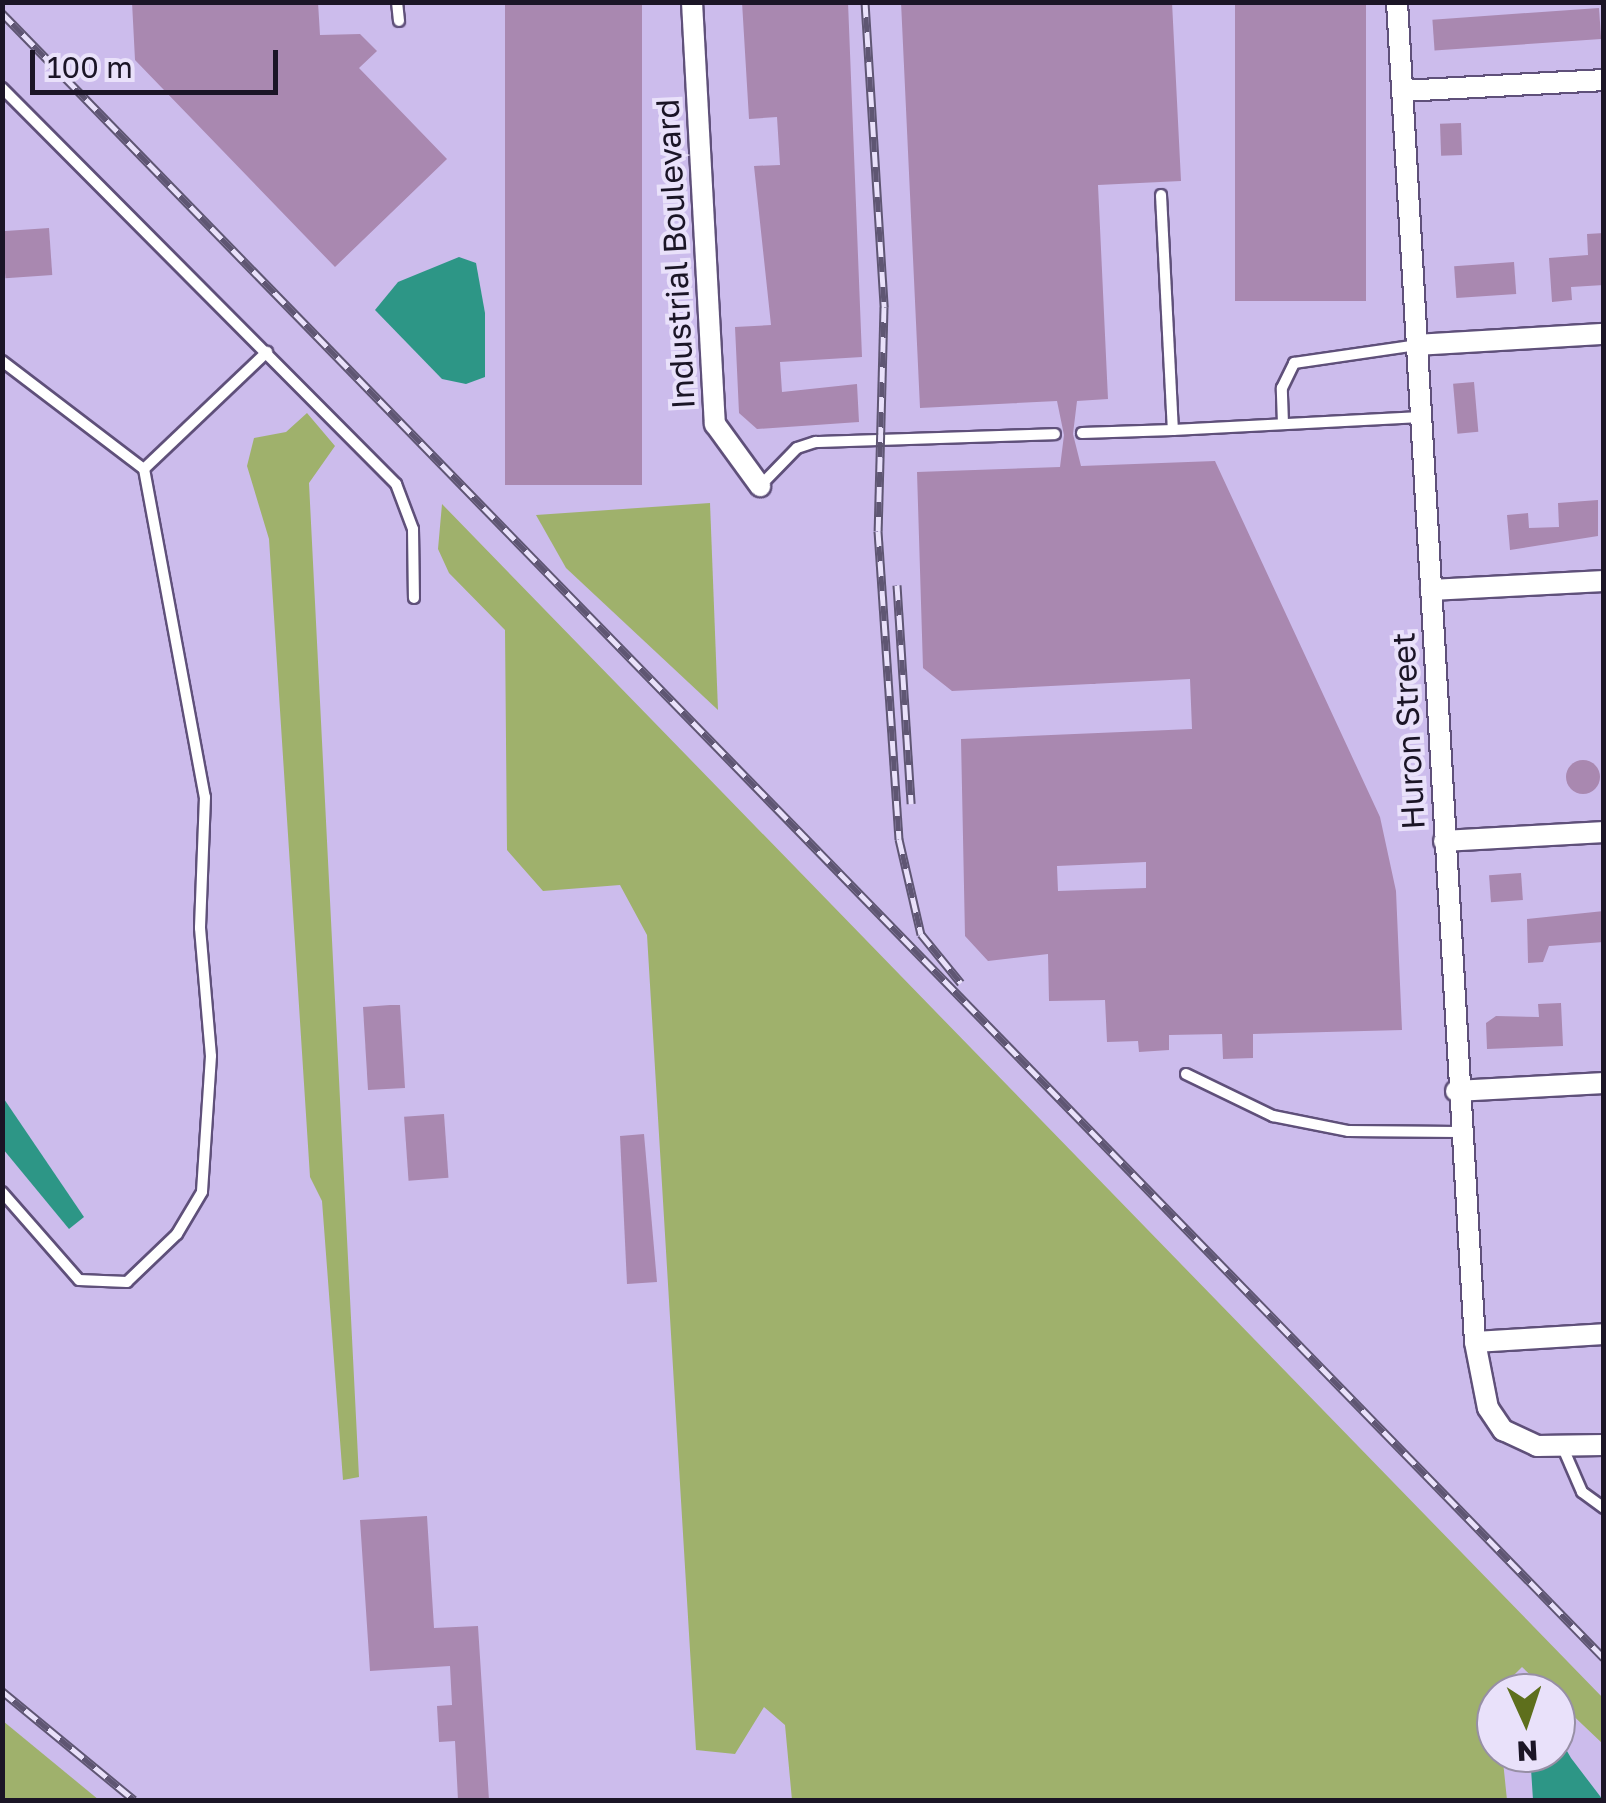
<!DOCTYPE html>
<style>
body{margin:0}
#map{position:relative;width:1606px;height:1803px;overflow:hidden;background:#ccbcec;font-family:"Golos Text",sans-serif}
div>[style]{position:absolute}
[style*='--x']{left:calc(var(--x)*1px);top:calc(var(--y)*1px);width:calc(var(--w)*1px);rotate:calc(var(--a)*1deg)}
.green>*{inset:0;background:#9fb16c}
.water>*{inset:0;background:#2d9686}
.building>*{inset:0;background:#a988b0;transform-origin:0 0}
.round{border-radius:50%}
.roads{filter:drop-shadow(2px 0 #5f507a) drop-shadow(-2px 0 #5f507a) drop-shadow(0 2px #5f507a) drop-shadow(0 -2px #5f507a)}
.lane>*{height:10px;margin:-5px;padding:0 5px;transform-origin:5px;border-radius:5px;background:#fff}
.street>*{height:20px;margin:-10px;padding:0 10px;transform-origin:10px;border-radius:10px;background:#fff}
.rail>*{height:9px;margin-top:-4.5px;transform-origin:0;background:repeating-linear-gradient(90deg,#e9e1fa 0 15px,#5f5673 0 30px);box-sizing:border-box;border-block:2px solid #5f5673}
span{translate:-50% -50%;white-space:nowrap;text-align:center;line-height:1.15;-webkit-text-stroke:8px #e9e1fa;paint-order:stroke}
.street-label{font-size:32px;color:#1b1526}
.frame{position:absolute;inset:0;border:5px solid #1b1526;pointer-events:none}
.north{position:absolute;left:1476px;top:1673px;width:100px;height:100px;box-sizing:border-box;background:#e9e1fa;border:2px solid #978fa5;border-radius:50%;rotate:177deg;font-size:28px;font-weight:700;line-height:40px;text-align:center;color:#1b1526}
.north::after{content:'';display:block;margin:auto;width:35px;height:45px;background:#5e6f1c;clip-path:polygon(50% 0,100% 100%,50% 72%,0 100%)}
.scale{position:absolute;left:30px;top:50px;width:248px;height:45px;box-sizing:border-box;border:5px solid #1b1526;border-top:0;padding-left:12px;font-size:30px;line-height:35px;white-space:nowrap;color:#1b1526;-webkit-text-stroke:8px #e9e1fa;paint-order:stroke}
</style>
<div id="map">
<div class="green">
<div style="clip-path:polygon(307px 413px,335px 446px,309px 483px,359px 1477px,343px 1480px,322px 1201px,310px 1177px,269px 539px,247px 466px,254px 438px,286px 432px)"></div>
<div style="clip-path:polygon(710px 503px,718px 710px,566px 568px,536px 515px)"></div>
<div style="clip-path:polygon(442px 504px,1603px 1698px,1603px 1744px,1522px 1667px,1496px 1693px,1507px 1800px,792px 1800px,785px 1725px,764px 1707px,735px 1754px,696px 1750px,647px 935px,620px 885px,543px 891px,507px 850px,505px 630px,449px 573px,438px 549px)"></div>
<div style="clip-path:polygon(3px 1721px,99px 1800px,3px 1800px)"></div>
</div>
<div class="water">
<div style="clip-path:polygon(459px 257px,476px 263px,485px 313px,485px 377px,466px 384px,442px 379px,375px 310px,398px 282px)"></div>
<div style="clip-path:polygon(2px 1096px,84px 1217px,69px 1229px,3px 1149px)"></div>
<div style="clip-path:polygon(1556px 1732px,1571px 1758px,1603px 1800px,1533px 1800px,1530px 1753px,1556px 1753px)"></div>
</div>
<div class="building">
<div style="clip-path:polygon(132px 2px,318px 2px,320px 35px,360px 34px,377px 51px,359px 68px,447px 159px,335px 267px,135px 60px)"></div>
<div style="left:505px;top:2px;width:137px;height:483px"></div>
<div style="clip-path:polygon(742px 2px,848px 2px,862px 357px,780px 362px,782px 392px,857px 384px,859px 422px,757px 429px,739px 413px,735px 327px,771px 325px,754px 166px,780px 165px,777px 117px,749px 119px)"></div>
<div style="clip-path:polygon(evenodd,901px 2px,1172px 2px,1181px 181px,1098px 185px,1108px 399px,1077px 401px,1073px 434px,1081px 466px,1215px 461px,1380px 817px,1396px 891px,1402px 1030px,1253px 1034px,1253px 1058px,1223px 1059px,1222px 1034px,1169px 1035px,1169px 1050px,1139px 1052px,1138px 1041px,1107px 1042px,1105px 1000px,1049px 1001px,1048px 954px,988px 961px,965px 936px,961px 739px,1192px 729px,1190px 679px,952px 691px,923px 668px,917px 472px,1060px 467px,1064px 435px,1057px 401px,920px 408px,901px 2px,1146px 862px,1146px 888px,1058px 891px,1057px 866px,1146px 862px)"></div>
<div style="left:1235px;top:2px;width:131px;height:299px"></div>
<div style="left:1599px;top:8px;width:31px;height:167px;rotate:86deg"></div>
<div style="left:1461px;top:123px;width:32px;height:21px;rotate:88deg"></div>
<div style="left:49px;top:228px;width:47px;height:47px;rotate:86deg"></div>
<div style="clip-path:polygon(1604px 233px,1604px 285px,1571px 287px,1572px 300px,1552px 302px,1549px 258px,1588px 255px,1587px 234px)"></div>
<div style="left:1514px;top:262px;width:32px;height:60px;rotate:86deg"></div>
<div style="left:1474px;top:382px;width:50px;height:21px;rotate:85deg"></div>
<div style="clip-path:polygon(1598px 500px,1598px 536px,1510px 550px,1507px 515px,1528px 513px,1529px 528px,1559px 527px,1558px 503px)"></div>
<div class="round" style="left:1566px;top:760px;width:34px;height:34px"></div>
<div style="left:1521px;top:873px;width:27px;height:32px;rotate:86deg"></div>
<div style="clip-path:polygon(1604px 911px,1604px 942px,1549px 946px,1543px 962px,1528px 963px,1527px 919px)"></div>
<div style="clip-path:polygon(1561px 1003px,1563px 1046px,1487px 1049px,1486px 1023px,1496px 1016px,1539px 1017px,1538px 1004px)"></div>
<div style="clip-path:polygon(390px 1005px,400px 1005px,405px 1088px,368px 1090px,363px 1007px)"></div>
<div style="left:444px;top:1114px;width:64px;height:40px;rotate:86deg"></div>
<div style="clip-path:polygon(644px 1134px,657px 1282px,627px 1284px,620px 1136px)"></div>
<div style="clip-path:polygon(427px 1516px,434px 1628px,478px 1626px,489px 1800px,458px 1800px,455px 1741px,439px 1742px,437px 1706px,452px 1705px,450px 1666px,370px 1671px,360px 1520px)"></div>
</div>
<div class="roads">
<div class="lane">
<div style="--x:397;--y:2;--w:19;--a:84"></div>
<div style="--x:2;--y:88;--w:559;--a:45.15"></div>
<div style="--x:396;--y:484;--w:48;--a:69.3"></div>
<div style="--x:413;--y:529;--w:69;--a:89.2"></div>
<div style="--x:1161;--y:195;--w:235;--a:87.1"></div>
<div style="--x:1173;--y:430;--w:248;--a:-3"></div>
<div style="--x:2;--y:361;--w:178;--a:37.3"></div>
<div style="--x:144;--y:469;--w:334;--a:79.5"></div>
<div style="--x:205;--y:797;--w:131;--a:92.2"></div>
<div style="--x:200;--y:928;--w:128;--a:85.1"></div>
<div style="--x:211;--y:1056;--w:136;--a:93.8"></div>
<div style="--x:202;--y:1192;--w:49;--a:120.8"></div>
<div style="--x:177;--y:1234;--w:69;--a:136.2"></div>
<div style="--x:127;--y:1282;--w:48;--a:-177.6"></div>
<div style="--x:79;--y:1280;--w:117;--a:-131.2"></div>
<div style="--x:1283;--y:424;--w:36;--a:-92"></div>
<div style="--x:1282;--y:388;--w:28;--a:-64"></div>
<div style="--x:1294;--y:363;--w:124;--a:-8.3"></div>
<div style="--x:1082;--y:433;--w:91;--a:-1.9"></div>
<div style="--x:144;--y:469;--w:170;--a:-43.6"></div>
<div style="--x:760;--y:486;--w:53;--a:-45.8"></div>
<div style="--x:797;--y:448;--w:20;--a:-18"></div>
<div style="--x:816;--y:442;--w:239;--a:-1.9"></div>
<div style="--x:1186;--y:1074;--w:97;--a:25.8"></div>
<div style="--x:1273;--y:1116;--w:76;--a:11.3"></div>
<div style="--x:1348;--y:1131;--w:110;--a:0.5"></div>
<div style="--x:1563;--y:1448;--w:48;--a:66.6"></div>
<div style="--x:1582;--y:1492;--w:27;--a:36"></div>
</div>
<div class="street">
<div style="--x:692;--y:2;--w:423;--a:86.9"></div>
<div style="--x:715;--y:424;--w:77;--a:54"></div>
<div style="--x:1397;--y:2;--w:1342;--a:86.67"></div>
<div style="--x:1475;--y:1342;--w:67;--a:78.9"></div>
<div style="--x:1488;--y:1408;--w:27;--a:56"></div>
<div style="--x:1503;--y:1430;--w:38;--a:25"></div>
<div style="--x:1537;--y:1446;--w:67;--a:-0.9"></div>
<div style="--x:1402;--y:91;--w:202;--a:-3.1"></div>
<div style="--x:1417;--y:345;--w:187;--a:-3.4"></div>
<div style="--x:1431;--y:590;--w:173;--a:-3"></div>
<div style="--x:1444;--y:841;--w:160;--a:-3.2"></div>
<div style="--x:1456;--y:1091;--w:148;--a:-3.1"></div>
<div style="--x:1475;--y:1342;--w:129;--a:-3.5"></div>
</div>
</div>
<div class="rail">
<div style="--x:865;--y:2;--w:306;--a:86.4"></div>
<div style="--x:884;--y:307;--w:224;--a:91.5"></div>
<div style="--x:878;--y:531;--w:309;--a:86.1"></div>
<div style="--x:899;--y:839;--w:98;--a:77"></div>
<div style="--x:921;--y:934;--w:63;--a:50.8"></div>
<div style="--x:2;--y:13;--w:2296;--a:45.76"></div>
<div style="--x:897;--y:585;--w:219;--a:86.3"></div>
<div style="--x:2;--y:1691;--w:171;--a:39.5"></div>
</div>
<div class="street-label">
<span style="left:675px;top:254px;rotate:-93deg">Industrial Boulevard</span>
<span style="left:1408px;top:731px;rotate:-93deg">Huron Street</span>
</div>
<div class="frame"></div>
<div class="north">N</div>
<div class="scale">100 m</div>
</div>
